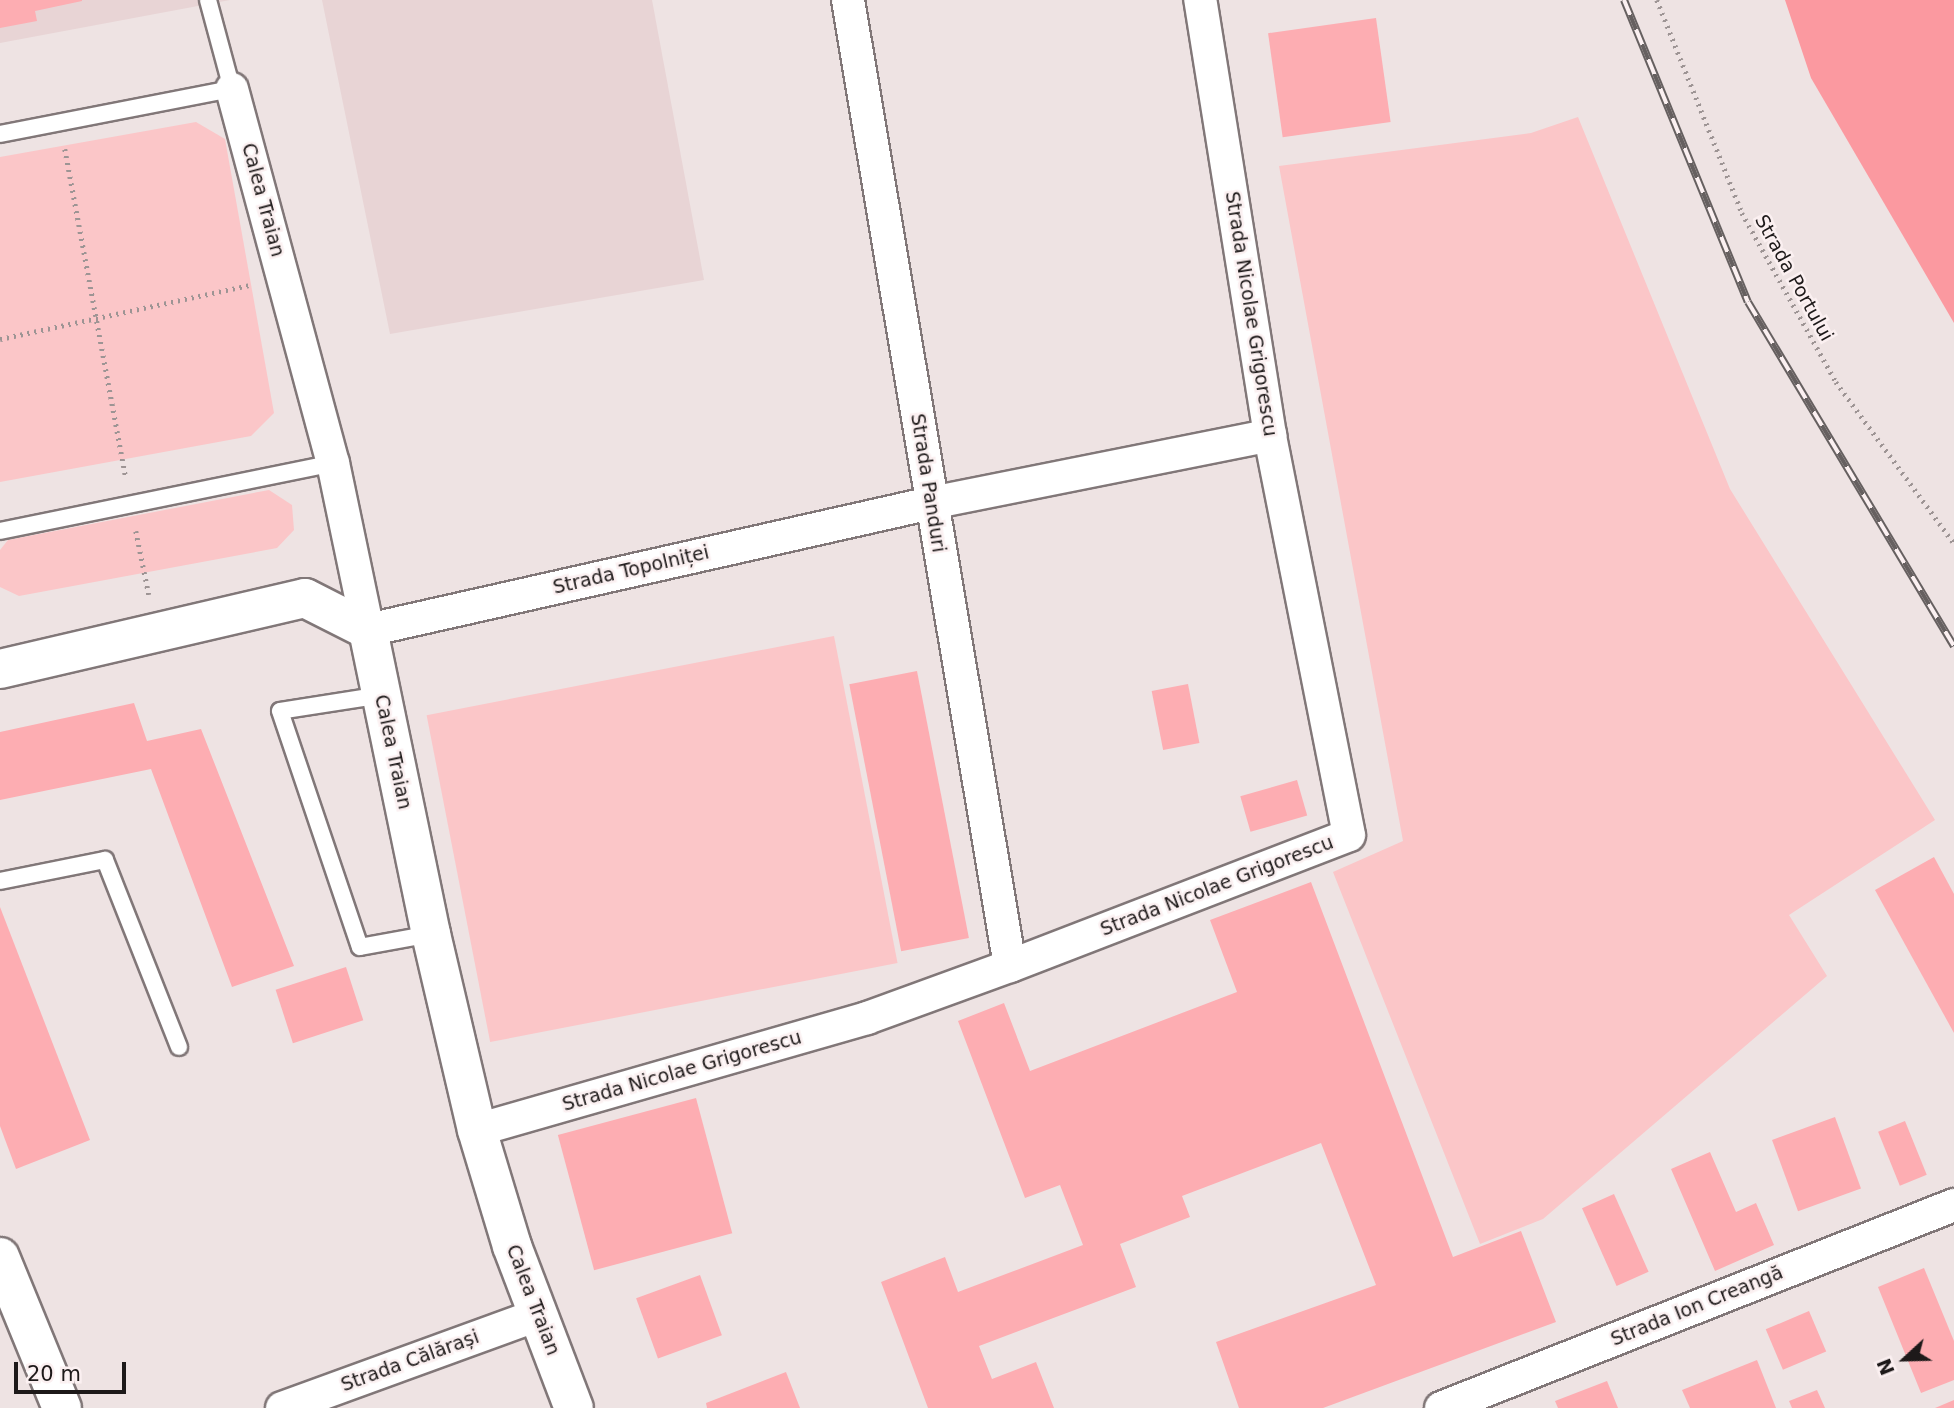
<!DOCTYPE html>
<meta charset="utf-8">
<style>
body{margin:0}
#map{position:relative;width:1954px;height:1408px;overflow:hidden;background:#eee3e3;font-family:"DejaVu Sans",sans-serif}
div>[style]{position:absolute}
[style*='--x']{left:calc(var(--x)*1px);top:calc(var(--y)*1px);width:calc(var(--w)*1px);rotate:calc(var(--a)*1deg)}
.built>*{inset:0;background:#e8d4d5}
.green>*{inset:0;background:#fbc6c8;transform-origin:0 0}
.water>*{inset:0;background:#fb99a0}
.building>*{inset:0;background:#fdadb2;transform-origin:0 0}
.path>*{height:4.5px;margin-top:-2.25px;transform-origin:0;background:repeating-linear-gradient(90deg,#9d9494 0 2px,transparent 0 7px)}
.roads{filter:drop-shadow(2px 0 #817778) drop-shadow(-2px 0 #817778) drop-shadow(0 2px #817778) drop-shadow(0 -2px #817778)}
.lane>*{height:16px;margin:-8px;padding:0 8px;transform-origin:8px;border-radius:8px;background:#fff}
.street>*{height:32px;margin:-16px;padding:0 16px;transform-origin:16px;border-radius:16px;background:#fff}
.secondary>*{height:38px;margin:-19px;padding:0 19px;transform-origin:19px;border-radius:19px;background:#fff}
.rail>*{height:8px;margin-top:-4px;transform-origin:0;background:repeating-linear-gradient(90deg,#fbf0f1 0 16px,#666060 0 32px);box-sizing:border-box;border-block:2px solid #666060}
span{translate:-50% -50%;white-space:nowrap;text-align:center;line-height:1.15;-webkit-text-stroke:5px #fbf0f1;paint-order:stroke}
.street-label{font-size:19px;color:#1d1919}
.north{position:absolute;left:1870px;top:1324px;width:70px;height:70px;-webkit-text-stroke:5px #fbf0f1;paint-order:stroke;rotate:248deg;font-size:19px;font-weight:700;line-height:28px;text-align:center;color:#1d1919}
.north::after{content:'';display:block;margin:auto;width:24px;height:32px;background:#1d1919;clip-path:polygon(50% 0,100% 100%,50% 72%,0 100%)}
.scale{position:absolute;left:14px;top:1362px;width:112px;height:32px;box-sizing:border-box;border:4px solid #1d1919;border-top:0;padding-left:9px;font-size:21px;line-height:24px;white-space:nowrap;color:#1d1919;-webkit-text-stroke:5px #fbf0f1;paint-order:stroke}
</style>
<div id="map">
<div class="built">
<div style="clip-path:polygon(0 0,230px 0,0 43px)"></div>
<div style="clip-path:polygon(322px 0,652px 0,704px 280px,390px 334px)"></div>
</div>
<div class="green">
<div style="clip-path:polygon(1578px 117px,1730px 489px,1935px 820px,1789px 915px,1827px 976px,1543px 1219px,1480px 1244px,1333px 872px,1403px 841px,1279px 166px,1531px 133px)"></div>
<div style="clip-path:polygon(196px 122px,225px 139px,274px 413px,251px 436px,0 482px,0 157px)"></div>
<div style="clip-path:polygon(269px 490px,292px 505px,294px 530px,277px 548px,19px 596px,0 587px,0 550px,8px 540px)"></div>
<div style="left:834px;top:636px;width:333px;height:415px;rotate:79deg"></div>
</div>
<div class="water">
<div style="clip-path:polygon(1785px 0,1954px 0,1954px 323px,1811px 78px)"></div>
</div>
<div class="building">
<div style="clip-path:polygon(0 0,82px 0,82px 1px,35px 11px,37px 21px,0 28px)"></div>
<div style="left:1376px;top:18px;width:105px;height:109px;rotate:82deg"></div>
<div style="left:917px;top:671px;width:272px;height:69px;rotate:79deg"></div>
<div style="left:1188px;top:684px;width:60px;height:37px;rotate:79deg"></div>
<div style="clip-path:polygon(134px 703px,147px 741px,201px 729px,294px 966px,232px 987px,151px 769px,0 800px,0 732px)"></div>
<div style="left:1297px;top:780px;width:37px;height:59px;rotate:74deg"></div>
<div style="clip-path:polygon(1934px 857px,1954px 894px,1954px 1033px,1875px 890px)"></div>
<div style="clip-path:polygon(1311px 882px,1453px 1257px,1521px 1231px,1556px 1322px,1323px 1408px,1239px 1408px,1216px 1342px,1376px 1285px,1321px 1143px,1182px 1196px,1190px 1217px,1120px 1244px,1136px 1287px,979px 1346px,992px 1379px,1036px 1362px,1054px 1408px,928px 1408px,881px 1282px,945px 1257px,958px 1292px,1083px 1245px,1060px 1185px,1025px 1198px,958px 1021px,1004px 1003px,1030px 1071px,1237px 992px,1210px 920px)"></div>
<div style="clip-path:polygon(0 907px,90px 1140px,16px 1169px,0 1126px)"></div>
<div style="left:346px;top:967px;width:56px;height:74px;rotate:72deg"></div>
<div style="left:696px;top:1098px;width:140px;height:143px;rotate:75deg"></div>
<div style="left:1835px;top:1117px;width:76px;height:67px;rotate:70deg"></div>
<div style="left:1905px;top:1121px;width:58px;height:29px;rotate:68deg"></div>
<div style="clip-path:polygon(1710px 1152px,1736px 1212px,1756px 1203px,1774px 1245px,1715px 1271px,1671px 1169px)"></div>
<div style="left:1614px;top:1194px;width:85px;height:35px;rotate:66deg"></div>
<div style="clip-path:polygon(1924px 1268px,1954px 1341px,1954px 1380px,1921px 1393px,1878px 1287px)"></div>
<div style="left:700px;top:1275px;width:64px;height:68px;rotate:70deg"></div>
<div style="left:1809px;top:1311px;width:44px;height:47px;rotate:67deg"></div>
<div style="clip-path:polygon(1757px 1360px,1776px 1408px,1690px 1408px,1682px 1390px)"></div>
<div style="clip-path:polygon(786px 1372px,800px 1408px,707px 1408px,706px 1403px)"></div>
<div style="clip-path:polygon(1607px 1381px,1618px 1408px,1558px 1408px,1555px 1401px)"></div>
<div style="clip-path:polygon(1817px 1390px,1825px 1408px,1792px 1408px,1789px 1401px)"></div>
<div style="clip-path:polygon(1954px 1400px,1954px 1408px,1935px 1408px)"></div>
</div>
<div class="path">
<div style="--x:1657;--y:0;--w:229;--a:68.2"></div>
<div style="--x:1742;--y:213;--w:193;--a:60.9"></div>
<div style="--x:1836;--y:382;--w:200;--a:53.8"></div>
<div style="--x:65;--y:149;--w:335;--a:79.5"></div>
<div style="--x:0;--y:339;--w:255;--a:-12.2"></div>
<div style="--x:136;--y:531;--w:65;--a:78.5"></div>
</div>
<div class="roads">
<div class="lane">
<div style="--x:0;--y:134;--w:236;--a:-11"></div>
<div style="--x:232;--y:89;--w:92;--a:-105.1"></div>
<div style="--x:0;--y:531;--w:340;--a:-11.5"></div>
<div style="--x:382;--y:695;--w:103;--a:171.1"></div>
<div style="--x:280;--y:711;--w:249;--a:71.3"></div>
<div style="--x:360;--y:947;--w:72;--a:-10.4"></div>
<div style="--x:0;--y:881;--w:107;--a:-11.3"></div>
<div style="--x:105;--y:860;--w:201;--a:68.4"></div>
</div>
<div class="street">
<div style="--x:848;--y:0;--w:979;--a:80.48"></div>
<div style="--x:232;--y:89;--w:387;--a:74.9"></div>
<div style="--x:333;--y:463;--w:171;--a:78.2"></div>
<div style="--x:368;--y:630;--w:577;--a:-12.71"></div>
<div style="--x:931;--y:503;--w:346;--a:-11.3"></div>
<div style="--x:477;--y:1130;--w:406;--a:-16"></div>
<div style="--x:867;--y:1018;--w:152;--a:-20"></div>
<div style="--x:1010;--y:966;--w:363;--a:-21.1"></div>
<div style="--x:1349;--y:835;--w:408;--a:-101.2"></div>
<div style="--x:1270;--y:435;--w:441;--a:-99.1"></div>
<div style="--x:282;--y:1408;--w:272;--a:-20"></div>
<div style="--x:1441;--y:1408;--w:552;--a:-21.59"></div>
</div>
<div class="secondary">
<div style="--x:0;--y:669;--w:313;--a:-13.1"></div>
<div style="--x:305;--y:598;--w:71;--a:26.9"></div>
<div style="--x:368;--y:630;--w:310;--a:78.3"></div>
<div style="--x:431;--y:934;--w:201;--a:76.8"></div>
<div style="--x:477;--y:1130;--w:121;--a:73.2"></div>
<div style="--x:512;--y:1246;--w:173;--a:69.1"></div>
<div style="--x:0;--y:1257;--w:163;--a:67.7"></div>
</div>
</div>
<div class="rail">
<div style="--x:1624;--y:0;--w:326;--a:67.7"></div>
<div style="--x:1748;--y:302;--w:401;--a:59.1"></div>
</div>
<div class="street-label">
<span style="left:263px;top:200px;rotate:75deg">Calea Traian</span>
<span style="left:1794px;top:278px;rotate:61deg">Strada Portului</span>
<span style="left:1251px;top:314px;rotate:81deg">Strada Nicolae Grigorescu</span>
<span style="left:928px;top:483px;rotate:81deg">Strada Panduri</span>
<span style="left:631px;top:570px;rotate:-13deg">Strada Topolniței</span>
<span style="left:393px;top:752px;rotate:78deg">Calea Traian</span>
<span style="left:1217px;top:886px;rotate:-21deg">Strada Nicolae Grigorescu</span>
<span style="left:682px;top:1071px;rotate:-16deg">Strada Nicolae Grigorescu</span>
<span style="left:533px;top:1300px;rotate:69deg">Calea Traian</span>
<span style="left:1697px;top:1306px;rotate:-22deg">Strada Ion Creangă</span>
<span style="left:410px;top:1361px;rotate:-20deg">Strada Călărași</span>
</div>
<div class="north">N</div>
<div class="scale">20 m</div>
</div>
